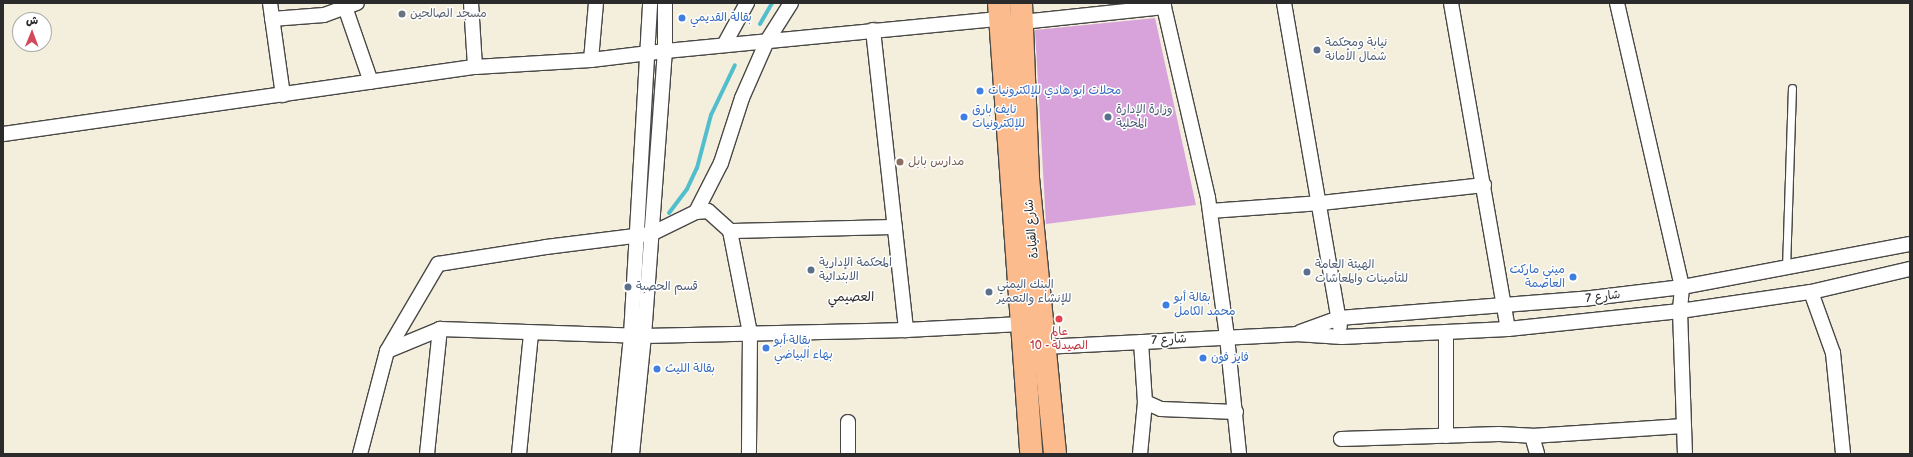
<!DOCTYPE html>
<meta charset="utf-8">
<style>
body{margin:0}
#map{position:relative;width:1913px;height:457px;overflow:hidden;background:#f4efdd;font-family:"Balsamiq Sans","Playpen Sans Arabic",sans-serif}
div>[style]{position:absolute}
[style*='--x']{left:calc(var(--x)*1px);top:calc(var(--y)*1px);width:calc(var(--w)*1px);rotate:calc(var(--a)*1deg)}
.stream>*{height:4px;margin:-2px;padding:0 2px;transform-origin:2px;border-radius:2px;background:#52becd}
.building>*{inset:0;background:#d8a3db}
.roads{filter:drop-shadow(1px 0 #494846) drop-shadow(-1px 0 #494846) drop-shadow(0 1px #494846) drop-shadow(0 -1px #494846)}
.service>*{height:7px;margin:-3.5px;padding:0 3.5px;transform-origin:3.5px;border-radius:3.5px;background:#fff}
.minor>*{height:14px;margin:-7px;padding:0 7px;transform-origin:7px;border-radius:7px;background:#fff}
.primary>*{height:22px;margin:-11px;padding:0 11px;transform-origin:11px;border-radius:11px;background:#fbbb8c}
.dots>*{width:11px;height:11px;translate:-50% -50%;box-sizing:border-box;border:2px solid #fff;border-radius:50%}
span{translate:-50% -50%;white-space:nowrap;text-align:center;line-height:1.15;-webkit-text-stroke:3px #fff;paint-order:stroke}
.worship-label{font-size:12px;color:#5b616d}
.left{translate:0 -50%;text-align:left}
.shop-label{font-size:12px;color:#366cbe}
.right{translate:-100% -50%;text-align:right}
.service-label{font-size:12px;color:#4e5e75}
.education-label{font-size:12px;color:#785e54}
.street-label{font-size:12px;color:#2b2b2b}
.health-label{font-size:12px;color:#be3a42}
.neighbourhood-label{font-size:13px;color:#2b2b2b}
.frame{position:absolute;inset:0;border:4px solid #2b2b2b;pointer-events:none}
.north{position:absolute;left:12px;top:12px;width:40px;height:40px;box-sizing:border-box;background:#fff;border:1px solid #aaa;border-radius:50%;rotate:1deg;font-size:11px;font-weight:700;line-height:16px;text-align:center;color:#2b2b2b}
.north::after{content:'';display:block;margin:auto;width:14px;height:18px;background:#d1495b;clip-path:polygon(50% 0,100% 100%,50% 72%,0 100%)}
</style>
<div id="map">
<div class="stream">
<div style="--x:760;--y:24;--w:24;--a:-60"></div>
<div style="--x:669;--y:213;--w:30;--a:-53"></div>
<div style="--x:687;--y:189;--w:23;--a:-65"></div>
<div style="--x:697;--y:168;--w:55;--a:-75.2"></div>
<div style="--x:711;--y:115;--w:55;--a:-64.4"></div>
</div>
<div class="building">
<div style="clip-path:polygon(1155px 18px,1196px 205px,1046px 224px,1035px 30px)"></div>
</div>
<div class="roads">
<div class="service">
<div style="--x:1786;--y:268;--w:180;--a:-88.1"></div>
</div>
<div class="minor">
<div style="--x:270;--y:3;--w:93;--a:82"></div>
<div style="--x:471;--y:3;--w:64;--a:86.4"></div>
<div style="--x:1284;--y:3;--w:328;--a:80.2"></div>
<div style="--x:1451;--y:3;--w:331;--a:80.1"></div>
<div style="--x:1617;--y:3;--w:291;--a:77.1"></div>
<div style="--x:1682;--y:287;--w:24;--a:95"></div>
<div style="--x:1680;--y:311;--w:143;--a:88"></div>
<div style="--x:345;--y:7;--w:79;--a:70.9"></div>
<div style="--x:1164;--y:7;--w:196;--a:77"></div>
<div style="--x:1208;--y:198;--w:140;--a:82.2"></div>
<div style="--x:1227;--y:337;--w:118;--a:84.1"></div>
<div style="--x:272;--y:19;--w:52;--a:-4.4"></div>
<div style="--x:324;--y:15;--w:35;--a:-20"></div>
<div style="--x:1022;--y:22;--w:143;--a:-6"></div>
<div style="--x:1164;--y:7;--w:4;--a:-104"></div>
<div style="--x:873;--y:30;--w:302;--a:83.7"></div>
<div style="--x:724;--y:45;--w:48;--a:-61.3"></div>
<div style="--x:591;--y:60;--w:57;--a:-85"></div>
<div style="--x:3;--y:134;--w:477;--a:-8.1"></div>
<div style="--x:475;--y:67;--w:116;--a:-3.5"></div>
<div style="--x:591;--y:60;--w:75;--a:-6.9"></div>
<div style="--x:665;--y:51;--w:336;--a:-5.5"></div>
<div style="--x:1210;--y:211;--w:111;--a:-4.1"></div>
<div style="--x:1321;--y:203;--w:164;--a:-6.3"></div>
<div style="--x:696;--y:212;--w:12;--a:-5"></div>
<div style="--x:708;--y:211;--w:30;--a:42"></div>
<div style="--x:730;--y:231;--w:104;--a:78.9"></div>
<div style="--x:750;--y:333;--w:121;--a:90.5"></div>
<div style="--x:730;--y:231;--w:165;--a:-1.4"></div>
<div style="--x:1811;--y:292;--w:65;--a:70.2"></div>
<div style="--x:1833;--y:353;--w:101;--a:84.3"></div>
<div style="--x:1300;--y:332;--w:41;--a:-19.7"></div>
<div style="--x:1339;--y:318;--w:245;--a:-4.5"></div>
<div style="--x:1583;--y:299;--w:100;--a:-6.9"></div>
<div style="--x:1682;--y:287;--w:232;--a:-10.7"></div>
<div style="--x:1446;--y:333;--w:103;--a:90"></div>
<div style="--x:1141;--y:342;--w:60;--a:86.2"></div>
<div style="--x:1145;--y:402;--w:17;--a:24"></div>
<div style="--x:1161;--y:409;--w:75;--a:2.3"></div>
<div style="--x:1043;--y:347;--w:253;--a:-2.9"></div>
<div style="--x:1296;--y:334;--w:46;--a:3.7"></div>
<div style="--x:1342;--y:337;--w:166;--a:-2.8"></div>
<div style="--x:1508;--y:329;--w:173;--a:-6"></div>
<div style="--x:1680;--y:311;--w:132;--a:-8.3"></div>
<div style="--x:1811;--y:292;--w:102;--a:-13.1"></div>
<div style="--x:387;--y:351;--w:57;--a:-22.5"></div>
<div style="--x:440;--y:329;--w:204;--a:2"></div>
<div style="--x:644;--y:336;--w:262;--a:-1.3"></div>
<div style="--x:906;--y:330;--w:115;--a:-3"></div>
<div style="--x:848;--y:422;--w:32;--a:90"></div>
<div style="--x:1532;--y:436;--w:19;--a:74"></div>
<div style="--x:1341;--y:439;--w:158;--a:-1.8"></div>
<div style="--x:1499;--y:434;--w:33;--a:3"></div>
<div style="--x:1532;--y:436;--w:152;--a:-3.8"></div>
<div style="--x:360;--y:454;--w:106;--a:-75.3"></div>
<div style="--x:387;--y:351;--w:101;--a:-59.6"></div>
<div style="--x:438;--y:264;--w:109;--a:-8.9"></div>
<div style="--x:546;--y:247;--w:106;--a:-7.1"></div>
<div style="--x:651;--y:234;--w:50;--a:-26.1"></div>
<div style="--x:696;--y:212;--w:55;--a:-63"></div>
<div style="--x:721;--y:163;--w:68;--a:-72.1"></div>
<div style="--x:742;--y:98;--w:62;--a:-66.3"></div>
<div style="--x:767;--y:41;--w:45;--a:-57.7"></div>
<div style="--x:427;--y:454;--w:126;--a:-84.1"></div>
<div style="--x:519;--y:454;--w:122;--a:-84.3"></div>
<div style="--x:619;--y:454;--w:120;--a:-84.2"></div>
<div style="--x:631;--y:335;--w:333;--a:-86.7"></div>
<div style="--x:632;--y:454;--w:119;--a:-84.2"></div>
<div style="--x:644;--y:336;--w:286;--a:-85.8"></div>
<div style="--x:665;--y:51;--w:48;--a:-90"></div>
<div style="--x:1140;--y:454;--w:52;--a:-84.5"></div>
</div>
<div class="primary">
<div style="--x:999;--y:3;--w:452;--a:85.9"></div>
<div style="--x:1021;--y:3;--w:175;--a:87.7"></div>
<div style="--x:1028;--y:178;--w:277;--a:84.4"></div>
</div>
</div>
<div class="dots">
<div style="left:402px;top:14px;background:#6b7280"></div>
<div style="left:682px;top:18px;background:#3f7fe0"></div>
<div style="left:1317px;top:50px;background:#5c6f8a"></div>
<div style="left:980px;top:91px;background:#3f7fe0"></div>
<div style="left:964px;top:117px;background:#3f7fe0"></div>
<div style="left:1108px;top:117px;background:#5c6f8a"></div>
<div style="left:900px;top:162px;background:#8d6e63"></div>
<div style="left:811px;top:270px;background:#5c6f8a"></div>
<div style="left:1307px;top:272px;background:#5c6f8a"></div>
<div style="left:1573px;top:277px;background:#3f7fe0"></div>
<div style="left:628px;top:287px;background:#5c6f8a"></div>
<div style="left:989px;top:292px;background:#5c6f8a"></div>
<div style="left:1166px;top:305px;background:#3f7fe0"></div>
<div style="left:1059px;top:319px;background:#e0444e"></div>
<div style="left:766px;top:348px;background:#3f7fe0"></div>
<div style="left:1203px;top:358px;background:#3f7fe0"></div>
<div style="left:657px;top:369px;background:#3f7fe0"></div>
</div>
<div class="worship-label">
<span class="left" style="left:410px;top:14px">مسجد الصالحين</span>
</div>
<div class="shop-label">
<span class="left" style="left:690px;top:18px">بقالة القديمي</span>
<span class="left" style="left:988px;top:91px">محلات ابو هادي للإلكترونيات</span>
<span class="left" style="left:972px;top:117px">نايف بارق<br>للإلكترونيات</span>
<span class="right" style="left:1565px;top:277px">ميني ماركت<br>العاصمة</span>
<span class="left" style="left:1174px;top:305px">بقالة أبو<br>محمد الكامل</span>
<span class="left" style="left:774px;top:348px">بقالة أبو<br>بهاء البياضي</span>
<span class="left" style="left:1211px;top:358px">فايز فون</span>
<span class="left" style="left:665px;top:369px">بقالة الليث</span>
</div>
<div class="service-label">
<span class="left" style="left:1325px;top:50px">نيابة ومحكمة<br>شمال الأمانة</span>
<span class="left" style="left:1116px;top:117px">وزارة الإدارة<br>المحلية</span>
<span class="left" style="left:819px;top:270px">المحكمة الإدارية<br>الابتدائية</span>
<span class="left" style="left:1315px;top:272px">الهيئة العامة<br>للتأمينات والمعاشات</span>
<span class="left" style="left:997px;top:292px">البنك اليمني<br>للإنشاء والتعمير</span>
<span class="left" style="left:636px;top:287px">قسم الحصبة</span>
</div>
<div class="education-label">
<span class="left" style="left:908px;top:162px">مدارس بابل</span>
</div>
<div class="street-label">
<span style="left:1032px;top:229px;rotate:-95deg">شارع القيادة</span>
<span style="left:1603px;top:297px;rotate:-7deg">شارع 7</span>
<span style="left:1169px;top:340px;rotate:-3deg">شارع 7</span>
</div>
<div class="health-label">
<span style="left:1059px;top:339px">عالم<br>الصيدلة - 10</span>
</div>
<div class="neighbourhood-label">
<span style="left:851px;top:297px">العصيمي</span>
</div>
<div class="frame"></div>
<div class="north">ش</div>
</div>
